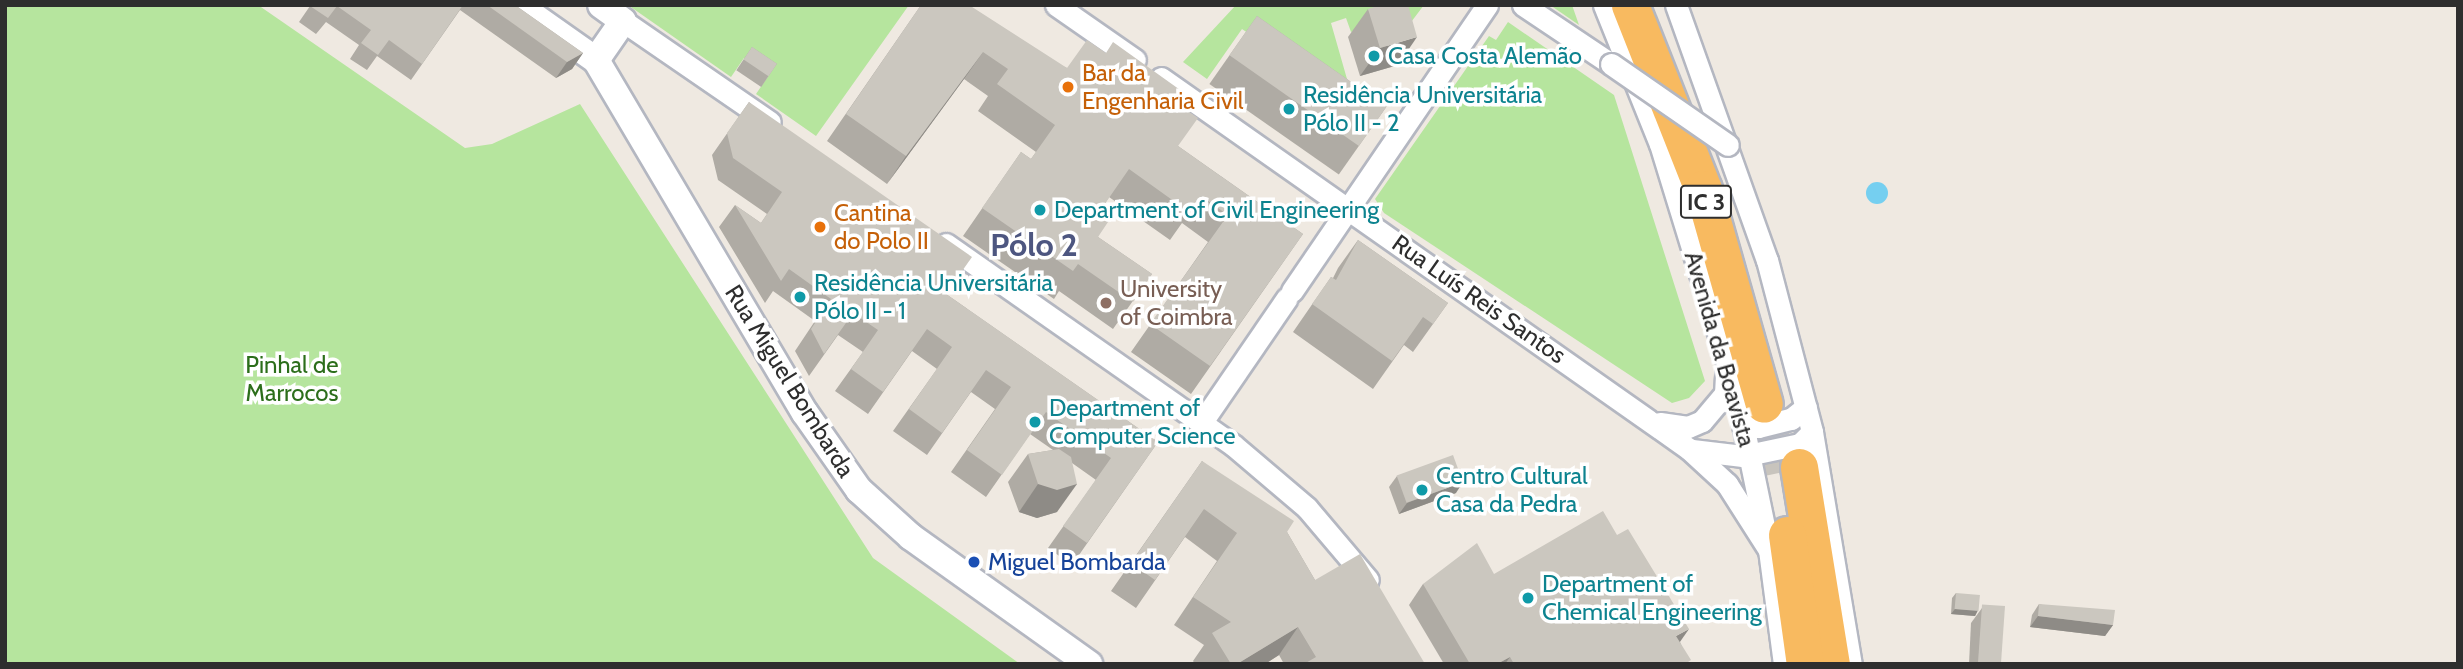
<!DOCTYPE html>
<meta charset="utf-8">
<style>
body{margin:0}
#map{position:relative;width:2463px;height:669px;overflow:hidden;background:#efe9e1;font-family:Cabin,sans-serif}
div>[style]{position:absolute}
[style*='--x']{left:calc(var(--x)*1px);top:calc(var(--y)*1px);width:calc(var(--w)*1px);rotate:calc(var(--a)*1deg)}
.green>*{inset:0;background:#b6e59e}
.water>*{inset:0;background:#75cff0}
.round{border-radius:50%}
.trunk-tunnel>*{height:37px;margin-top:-18.5px;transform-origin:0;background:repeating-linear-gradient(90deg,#c8c4bd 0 37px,transparent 0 55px)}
.roads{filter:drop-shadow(2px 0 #b4b7c1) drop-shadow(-2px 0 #b4b7c1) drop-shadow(0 2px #b4b7c1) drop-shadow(0 -2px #b4b7c1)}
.minor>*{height:21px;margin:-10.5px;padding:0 10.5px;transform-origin:10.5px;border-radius:10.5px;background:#fff}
.tertiary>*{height:26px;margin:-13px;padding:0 13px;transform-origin:13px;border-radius:13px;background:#fff}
.trunk>*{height:37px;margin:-18.5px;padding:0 18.5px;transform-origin:18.5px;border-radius:18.5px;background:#f8ba60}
.bridges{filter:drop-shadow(2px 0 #b4b7c1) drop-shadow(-2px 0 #b4b7c1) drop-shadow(0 2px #b4b7c1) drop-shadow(0 -2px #b4b7c1)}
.minor-bridge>*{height:21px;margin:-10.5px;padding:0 10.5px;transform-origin:10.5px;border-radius:10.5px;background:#fff}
.wall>*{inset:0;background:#afaba4;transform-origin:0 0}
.shaded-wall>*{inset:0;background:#8e8b86}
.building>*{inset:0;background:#cbc7bf;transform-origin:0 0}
.dots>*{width:19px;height:19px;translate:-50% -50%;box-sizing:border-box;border:4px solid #fff;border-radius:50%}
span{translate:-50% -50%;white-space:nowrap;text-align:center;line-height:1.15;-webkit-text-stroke:7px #fff;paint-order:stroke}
.shield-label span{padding:2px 5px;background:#fff;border:2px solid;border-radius:5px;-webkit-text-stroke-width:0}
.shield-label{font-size:23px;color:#2e2e2e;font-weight:700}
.culture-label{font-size:24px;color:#0d838f}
.left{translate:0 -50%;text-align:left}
.food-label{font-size:24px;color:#c56008}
.education-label{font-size:24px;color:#785e54}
.street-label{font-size:24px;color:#2e2e2e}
.park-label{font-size:24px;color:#2c6e1b}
.transit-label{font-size:24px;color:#164399}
.district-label{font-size:32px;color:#4d5680;font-weight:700}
.frame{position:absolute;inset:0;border:7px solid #2e2e2e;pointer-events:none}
</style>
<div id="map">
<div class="green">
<div style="clip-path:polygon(5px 5px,258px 5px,465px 148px,492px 144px,580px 104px,873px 558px,1020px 664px,5px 664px)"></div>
<div style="clip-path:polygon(628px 5px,909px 5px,816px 136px,756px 94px,769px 75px,744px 58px,731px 77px)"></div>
<div style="clip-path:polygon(1236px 5px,1424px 5px,1399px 38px,1392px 18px,1351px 32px,1346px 18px,1331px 23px,1355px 107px,1242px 29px,1207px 79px,1183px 62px)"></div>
<div style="clip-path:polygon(1550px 5px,1572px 5px,1579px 25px)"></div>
<div style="clip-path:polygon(1508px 22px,1614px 95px,1705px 381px,1689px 398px,1672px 403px,1384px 213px,1375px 199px,1489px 36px,1496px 40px)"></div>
</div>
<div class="water">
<div class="round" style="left:1866px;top:182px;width:22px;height:22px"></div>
</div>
<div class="trunk-tunnel">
<div style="--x:1764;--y:404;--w:70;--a:77.6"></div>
</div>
<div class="roads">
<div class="minor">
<div style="--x:1056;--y:5;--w:96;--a:34.8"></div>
<div style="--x:1523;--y:5;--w:106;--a:33.8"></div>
<div style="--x:1604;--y:5;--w:150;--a:68.1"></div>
<div style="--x:1660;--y:144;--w:258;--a:72.9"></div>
<div style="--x:1736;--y:391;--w:162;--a:78.3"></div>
<div style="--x:1769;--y:550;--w:115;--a:82.5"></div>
<div style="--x:1676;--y:5;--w:271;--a:70.4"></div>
<div style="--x:1767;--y:260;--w:178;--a:75.3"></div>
<div style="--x:1812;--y:432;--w:235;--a:80.5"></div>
<div style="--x:623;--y:21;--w:178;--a:34.5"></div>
<div style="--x:1161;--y:78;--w:645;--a:35.09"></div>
<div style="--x:1689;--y:449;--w:52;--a:42.6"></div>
<div style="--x:1727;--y:484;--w:78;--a:57.5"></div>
<div style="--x:946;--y:244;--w:350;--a:35"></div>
<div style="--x:1233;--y:445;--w:97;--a:40.4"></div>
<div style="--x:1307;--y:508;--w:94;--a:49.7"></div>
<div style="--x:1292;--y:291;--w:346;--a:-55.7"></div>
<div style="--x:1743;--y:421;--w:16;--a:22"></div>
<div style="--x:1758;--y:427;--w:34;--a:-14"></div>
<div style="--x:1791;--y:419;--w:19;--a:-39"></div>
<div style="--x:1202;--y:422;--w:150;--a:-55.6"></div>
<div style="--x:1660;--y:423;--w:28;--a:8"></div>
<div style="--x:1688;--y:427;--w:15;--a:-23"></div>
<div style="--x:1702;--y:421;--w:35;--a:-50"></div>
<div style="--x:1725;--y:394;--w:20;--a:-87"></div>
<div style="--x:1692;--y:450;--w:51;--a:6.7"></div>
<div style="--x:1743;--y:456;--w:58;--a:-11.9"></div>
<div style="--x:1800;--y:444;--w:17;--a:-45"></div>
</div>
<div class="tertiary">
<div style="--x:518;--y:5;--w:95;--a:35.2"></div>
<div style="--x:596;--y:60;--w:47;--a:-55.3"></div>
<div style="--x:623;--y:21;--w:27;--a:-144"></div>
<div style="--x:596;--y:60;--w:410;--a:59.4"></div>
<div style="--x:805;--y:413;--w:94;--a:55"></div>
<div style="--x:859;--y:490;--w:70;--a:42.1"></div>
<div style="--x:911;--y:537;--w:219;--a:35.5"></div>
</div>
<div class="trunk">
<div style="--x:1630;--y:5;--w:198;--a:68.4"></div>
<div style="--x:1703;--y:189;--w:223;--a:74.2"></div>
<div style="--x:1799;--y:467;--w:200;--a:80.8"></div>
<div style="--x:1787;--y:535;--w:130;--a:82.1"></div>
</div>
</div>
<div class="bridges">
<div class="minor-bridge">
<div style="--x:1611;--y:64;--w:142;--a:34.7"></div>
</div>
</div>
<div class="wall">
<div style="clip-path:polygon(309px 5px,515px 5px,583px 53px,572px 69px,556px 78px,460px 10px,411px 80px,377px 56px,367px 70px,350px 59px,359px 45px,326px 22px,316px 34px,299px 22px,310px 6px)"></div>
<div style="clip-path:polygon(921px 5px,1067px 68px,1176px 103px,1178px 146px,1303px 234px,1191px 394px,1131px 352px,1208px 242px,1182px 223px,1170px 240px,1109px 197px,1102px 208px,1098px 237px,1152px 274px,1113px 329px,1059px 291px,1054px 299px,963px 236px,1021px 152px,1031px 159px,1036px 152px,978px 111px,988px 96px,964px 79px,887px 184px,827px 141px)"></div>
<div style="clip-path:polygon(1368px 9px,1398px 65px,1360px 76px,1348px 37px)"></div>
<div style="left:1257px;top:16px;width:158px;height:83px;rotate:35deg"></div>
<div style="left:752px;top:47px;width:30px;height:28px;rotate:34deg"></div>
<div style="clip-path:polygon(749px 102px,946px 294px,1158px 442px,1072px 565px,1048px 548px,1096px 480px,1072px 463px,1057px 512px,1037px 518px,1019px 512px,1008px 482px,1028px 454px,1053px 450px,1030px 434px,986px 497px,951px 472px,995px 409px,971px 392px,927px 455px,893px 431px,937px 369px,912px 351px,868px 414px,835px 391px,863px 352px,838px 335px,809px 376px,795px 351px,815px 321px,773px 291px,765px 303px,719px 227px,735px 205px,761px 223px,767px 214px,718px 180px,712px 155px)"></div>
<div style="clip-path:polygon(1358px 240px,1448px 303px,1413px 352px,1404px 345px,1373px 389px,1293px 332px,1331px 277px,1333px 278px,1338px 268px)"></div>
<div style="clip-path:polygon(1202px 461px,1287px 532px,1315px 580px,1425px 664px,1284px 664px,1279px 655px,1265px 664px,1195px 664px,1193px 661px,1204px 645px,1174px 625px,1217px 561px,1185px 537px,1136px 608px,1111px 591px)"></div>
<div style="clip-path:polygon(1397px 476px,1456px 493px,1399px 514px,1389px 487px)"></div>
<div style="clip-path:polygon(1494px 574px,1680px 642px,1689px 664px,1444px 664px,1409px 605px,1423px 584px)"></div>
<div style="clip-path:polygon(1956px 593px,1978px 610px,1975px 616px,1951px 614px,1952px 598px)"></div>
<div style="clip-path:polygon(2039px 604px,2113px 625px,2105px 636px,2030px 627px,2032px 615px)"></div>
<div style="clip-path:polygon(1982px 608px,2001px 664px,1969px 664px,1971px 623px)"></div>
</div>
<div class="shaded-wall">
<div style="clip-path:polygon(1417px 37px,1398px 65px,1360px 76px,1380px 48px)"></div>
<div style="clip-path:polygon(983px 52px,964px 79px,887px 184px,906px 156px)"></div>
<div style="clip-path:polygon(583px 53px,572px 69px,556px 78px,567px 62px)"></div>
<div style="clip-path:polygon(1463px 482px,1456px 493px,1399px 514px,1407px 503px)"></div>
<div style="clip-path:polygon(1038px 484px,1077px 484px,1057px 512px,1037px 518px,1019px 512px)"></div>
<div style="clip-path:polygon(1955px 609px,1978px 610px,1975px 616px,1951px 614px)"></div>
<div style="clip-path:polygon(2038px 616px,2113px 625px,2105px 636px,2030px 627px)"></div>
<div style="clip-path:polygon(1298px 627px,1279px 655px,1265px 664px,1237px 664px)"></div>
<div style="clip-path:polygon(1689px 629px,1675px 649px,1676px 636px)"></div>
<div style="clip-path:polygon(1510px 657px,1505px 664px,1497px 664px)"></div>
</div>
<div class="building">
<div style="clip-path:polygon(311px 5px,463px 5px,422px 64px,389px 40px,378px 55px,361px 43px,371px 30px,337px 6px,328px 18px,310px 6px)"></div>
<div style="clip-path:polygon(487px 5px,515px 5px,583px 53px,567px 62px)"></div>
<div style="clip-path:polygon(921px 5px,969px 5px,1067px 68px,1087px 40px,1106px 53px,1113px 42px,1183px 92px,1176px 103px,1198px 118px,1178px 146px,1303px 234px,1210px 366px,1150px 324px,1228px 215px,1201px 196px,1189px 212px,1129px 169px,1102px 208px,1112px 216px,1098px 237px,1152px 274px,1133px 302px,1078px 264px,1073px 271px,982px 208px,1021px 152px,1031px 159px,1055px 125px,997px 84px,1008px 69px,983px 52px,906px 156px,846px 114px)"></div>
<div style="clip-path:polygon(1380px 5px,1408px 5px,1417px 37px,1380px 48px,1368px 9px)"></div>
<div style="left:1257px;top:16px;width:158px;height:48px;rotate:35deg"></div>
<div style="left:752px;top:47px;width:30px;height:15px;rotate:34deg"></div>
<div style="clip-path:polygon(749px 102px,972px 257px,946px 294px,1158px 442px,1087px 543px,1063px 526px,1111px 458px,1046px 412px,1002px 475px,967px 450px,1011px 387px,986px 370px,942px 433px,909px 409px,952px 347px,927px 329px,883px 392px,851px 369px,878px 330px,853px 313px,824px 354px,811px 329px,831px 299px,789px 269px,781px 281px,735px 205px,761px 223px,782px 192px,733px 158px,727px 133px)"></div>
<div style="clip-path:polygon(1358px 240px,1448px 303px,1433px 324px,1423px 317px,1392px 361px,1312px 304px,1331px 277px,1336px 280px)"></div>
<div style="clip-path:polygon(1059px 449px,1071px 457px,1077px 484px,1057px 490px,1038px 484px,1028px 454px)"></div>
<div style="left:1453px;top:455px;width:29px;height:60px;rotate:70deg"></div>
<div style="clip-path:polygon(1202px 461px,1294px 521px,1287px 532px,1315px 580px,1360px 554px,1425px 664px,1304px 664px,1316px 657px,1298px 627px,1237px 664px,1231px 664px,1212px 633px,1231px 622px,1193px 597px,1237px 533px,1204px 509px,1155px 580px,1131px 563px)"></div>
<div style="clip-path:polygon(1603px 511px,1617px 535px,1628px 529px,1689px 629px,1676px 636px,1691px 660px,1685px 664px,1514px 664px,1510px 657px,1497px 664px,1470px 664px,1423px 584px,1477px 543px,1494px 574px)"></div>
<div style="left:1956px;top:593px;width:24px;height:16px;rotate:5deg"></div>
<div style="clip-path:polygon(2039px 604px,2115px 610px,2113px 625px,2038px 616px)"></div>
<div style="left:2005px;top:606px;width:58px;height:23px;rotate:94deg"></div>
</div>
<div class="dots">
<div style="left:1374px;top:56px;background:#0f9aa8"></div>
<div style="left:1068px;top:87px;background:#e8710a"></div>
<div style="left:1289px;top:109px;background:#0f9aa8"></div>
<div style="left:1040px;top:210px;background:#0f9aa8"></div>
<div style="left:820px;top:227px;background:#e8710a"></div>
<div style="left:800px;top:297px;background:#0f9aa8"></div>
<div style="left:1106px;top:303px;background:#8d6e63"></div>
<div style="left:1035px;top:422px;background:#0f9aa8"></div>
<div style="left:1422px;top:490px;background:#0f9aa8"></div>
<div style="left:974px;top:562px;background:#1a4fb4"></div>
<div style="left:1528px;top:598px;background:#0f9aa8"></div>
</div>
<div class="shield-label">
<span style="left:1706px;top:202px">IC 3</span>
</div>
<div class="culture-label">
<span class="left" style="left:1388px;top:56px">Casa Costa Alemão</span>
<span class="left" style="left:1303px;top:109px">Residência Universitária<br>Pólo II - 2</span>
<span class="left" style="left:1054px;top:210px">Department of Civil Engineering</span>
<span class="left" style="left:814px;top:297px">Residência Universitária<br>Pólo II - 1</span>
<span class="left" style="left:1049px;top:422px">Department of<br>Computer Science</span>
<span class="left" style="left:1436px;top:490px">Centro Cultural<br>Casa da Pedra</span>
<span class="left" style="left:1542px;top:598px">Department of<br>Chemical Engineering</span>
</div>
<div class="food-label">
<span class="left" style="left:1082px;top:87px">Bar da<br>Engenharia Civil</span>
<span class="left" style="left:834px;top:227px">Cantina<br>do Polo II</span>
</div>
<div class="education-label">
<span class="left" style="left:1120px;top:303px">University<br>of Coimbra</span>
</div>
<div class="street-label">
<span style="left:1479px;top:299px;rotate:35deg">Rua Luís Reis Santos</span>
<span style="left:1720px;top:349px;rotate:74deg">Avenida da Boavista</span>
<span style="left:790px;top:381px;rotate:58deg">Rua Miguel Bombarda</span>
</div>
<div class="park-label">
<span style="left:292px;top:379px">Pinhal de<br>Marrocos</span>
</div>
<div class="transit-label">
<span class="left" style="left:988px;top:562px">Miguel Bombarda</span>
</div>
<div class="district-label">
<span style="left:1034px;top:245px">Pólo 2</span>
</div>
<div class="frame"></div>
</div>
